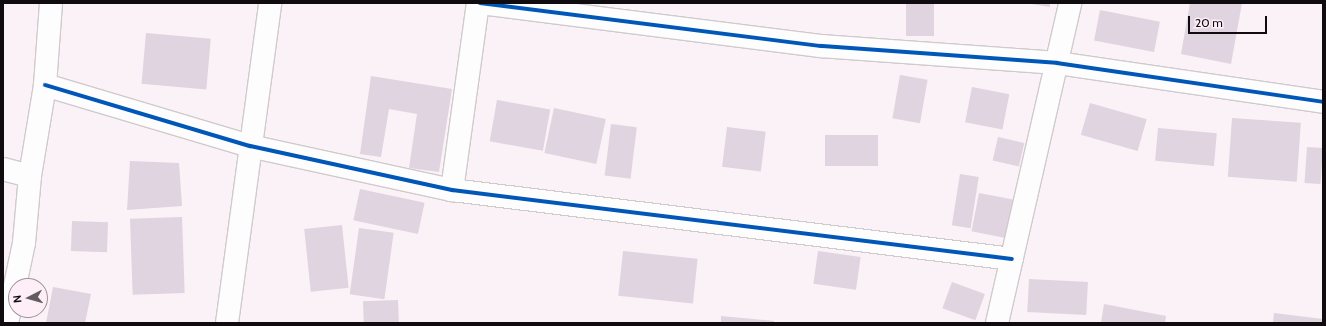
<!DOCTYPE html>
<style>
body{margin:0}
#map{position:relative;width:1326px;height:326px;overflow:hidden;background:#faf2f6;font-family:Cabin,sans-serif}
div>[style]{position:absolute}
[style*='--x']{left:calc(var(--x)*1px);top:calc(var(--y)*1px);width:calc(var(--w)*1px);rotate:calc(var(--a)*1deg)}
.building>*{inset:0;background:#dfd4e0;transform-origin:0 0}
.roads{filter:drop-shadow(1px 0 #d0cacd) drop-shadow(-1px 0 #d0cacd) drop-shadow(0 1px #d0cacd) drop-shadow(0 -1px #d0cacd)}
.minor>*{height:22px;margin:-11px;padding:0 11px;transform-origin:11px;border-radius:11px;background:#fefdfe}
.cycleway>*{height:4px;margin:-2px;padding:0 2px;transform-origin:2px;border-radius:2px;background:#0057b8}
span{translate:-50% -50%;white-space:nowrap;text-align:center;line-height:1.15;-webkit-text-stroke:4px #fdeef7;paint-order:stroke}
.frame{position:absolute;inset:0;border:4px solid #100b0e;pointer-events:none}
.north{position:absolute;left:8px;top:278px;width:40px;height:40px;box-sizing:border-box;background:#fdeef7;border:1px solid #9e939a;border-radius:50%;rotate:264deg;font-size:11px;font-weight:700;line-height:16px;text-align:center;color:#100b0e}
.north::after{content:'';display:block;margin:auto;width:14px;height:18px;background:#625c5f;clip-path:polygon(50% 0,100% 100%,50% 72%,0 100%)}
.scale{position:absolute;left:1188px;top:16px;width:79px;height:18px;box-sizing:border-box;border:2px solid #100b0e;border-top:0;padding-left:5px;font-size:12px;line-height:14px;white-space:nowrap;color:#100b0e;-webkit-text-stroke:3px #fdeef7;paint-order:stroke}
</style>
<div id="map">
<div class="building">
<div style="left:906px;top:3px;width:28px;height:33px"></div>
<div style="clip-path:polygon(1025px 3px,1050px 3px,1050px 7px)"></div>
<div style="clip-path:polygon(1190px 3px,1242px 3px,1231px 64px,1181px 54px)"></div>
<div style="left:1100px;top:10px;width:61px;height:31px;rotate:11deg"></div>
<div style="left:146px;top:33px;width:65px;height:51px;rotate:5deg"></div>
<div style="left:900px;top:75px;width:28px;height:44px;rotate:10deg"></div>
<div style="clip-path:polygon(371px 76px,452px 89px,439px 172px,409px 168px,417px 114px,389px 109px,381px 157px,360px 154px)"></div>
<div style="left:972px;top:87px;width:38px;height:36px;rotate:11deg"></div>
<div style="left:497px;top:100px;width:54px;height:42px;rotate:10deg"></div>
<div style="left:1090px;top:103px;width:59px;height:33px;rotate:16deg"></div>
<div style="left:554px;top:108px;width:53px;height:46px;rotate:12deg"></div>
<div style="left:1232px;top:118px;width:69px;height:59px;rotate:4deg"></div>
<div style="left:611px;top:124px;width:26px;height:52px;rotate:7deg"></div>
<div style="left:727px;top:127px;width:39px;height:40px;rotate:7deg"></div>
<div style="left:1158px;top:128px;width:59px;height:33px;rotate:5deg"></div>
<div style="left:878px;top:135px;width:31px;height:53px;rotate:90deg"></div>
<div style="left:998px;top:137px;width:27px;height:24px;rotate:13deg"></div>
<div style="left:1307px;top:147px;width:16px;height:36px;rotate:4deg"></div>
<div style="clip-path:polygon(130px 161px,179px 163px,182px 206px,127px 210px)"></div>
<div style="left:960px;top:174px;width:19px;height:52px;rotate:9deg"></div>
<div style="left:360px;top:189px;width:66px;height:32px;rotate:12deg"></div>
<div style="left:979px;top:193px;width:36px;height:39px;rotate:11deg"></div>
<div style="left:182px;top:217px;width:76px;height:52px;rotate:88deg"></div>
<div style="left:72px;top:221px;width:36px;height:30px;rotate:2deg"></div>
<div style="left:342px;top:225px;width:63px;height:38px;rotate:84deg"></div>
<div style="left:359px;top:228px;width:35px;height:67px;rotate:8deg"></div>
<div style="left:623px;top:251px;width:75px;height:45px;rotate:6deg"></div>
<div style="left:818px;top:251px;width:43px;height:33px;rotate:8deg"></div>
<div style="left:1029px;top:279px;width:59px;height:33px;rotate:3deg"></div>
<div style="left:952px;top:282px;width:35px;height:28px;rotate:20deg"></div>
<div style="clip-path:polygon(53px 287px,91px 294px,85px 323px,46px 323px)"></div>
<div style="left:398px;top:300px;width:23px;height:35px;rotate:88deg"></div>
<div style="clip-path:polygon(1104px 304px,1166px 316px,1165px 323px,1101px 323px)"></div>
<div style="clip-path:polygon(1274px 313px,1323px 319px,1322px 323px,1273px 323px)"></div>
<div style="clip-path:polygon(721px 316px,774px 321px,774px 323px,721px 323px)"></div>
</div>
<div class="roads">
<div class="minor">
<div style="--x:480;--y:3;--w:344;--a:7.2"></div>
<div style="--x:821;--y:46;--w:237;--a:4.1"></div>
<div style="--x:1057;--y:63;--w:269;--a:8.3"></div>
<div style="--x:45;--y:85;--w:214;--a:16.6"></div>
<div style="--x:250;--y:146;--w:207;--a:12.3"></div>
<div style="--x:452;--y:190;--w:564;--a:7.02"></div>
<div style="--x:3;--y:169;--w:28;--a:15"></div>
<div style="--x:452;--y:190;--w:189;--a:-82.1"></div>
<div style="--x:7;--y:323;--w:82;--a:-78"></div>
<div style="--x:24;--y:243;--w:67;--a:-84.9"></div>
<div style="--x:30;--y:176;--w:92;--a:-80.6"></div>
<div style="--x:45;--y:85;--w:82;--a:-85.8"></div>
<div style="--x:227;--y:323;--w:323;--a:-82.3"></div>
<div style="--x:997;--y:323;--w:328;--a:-77.1"></div>
</div>
</div>
<div class="cycleway">
<div style="--x:480;--y:3;--w:344;--a:7.2"></div>
<div style="--x:821;--y:46;--w:237;--a:4.1"></div>
<div style="--x:1057;--y:63;--w:269;--a:8.3"></div>
<div style="--x:45;--y:85;--w:214;--a:16.6"></div>
<div style="--x:250;--y:146;--w:207;--a:12.3"></div>
<div style="--x:452;--y:190;--w:564;--a:7.02"></div>
</div>
<div class="frame"></div>
<div class="north">N</div>
<div class="scale">20 m</div>
</div>
